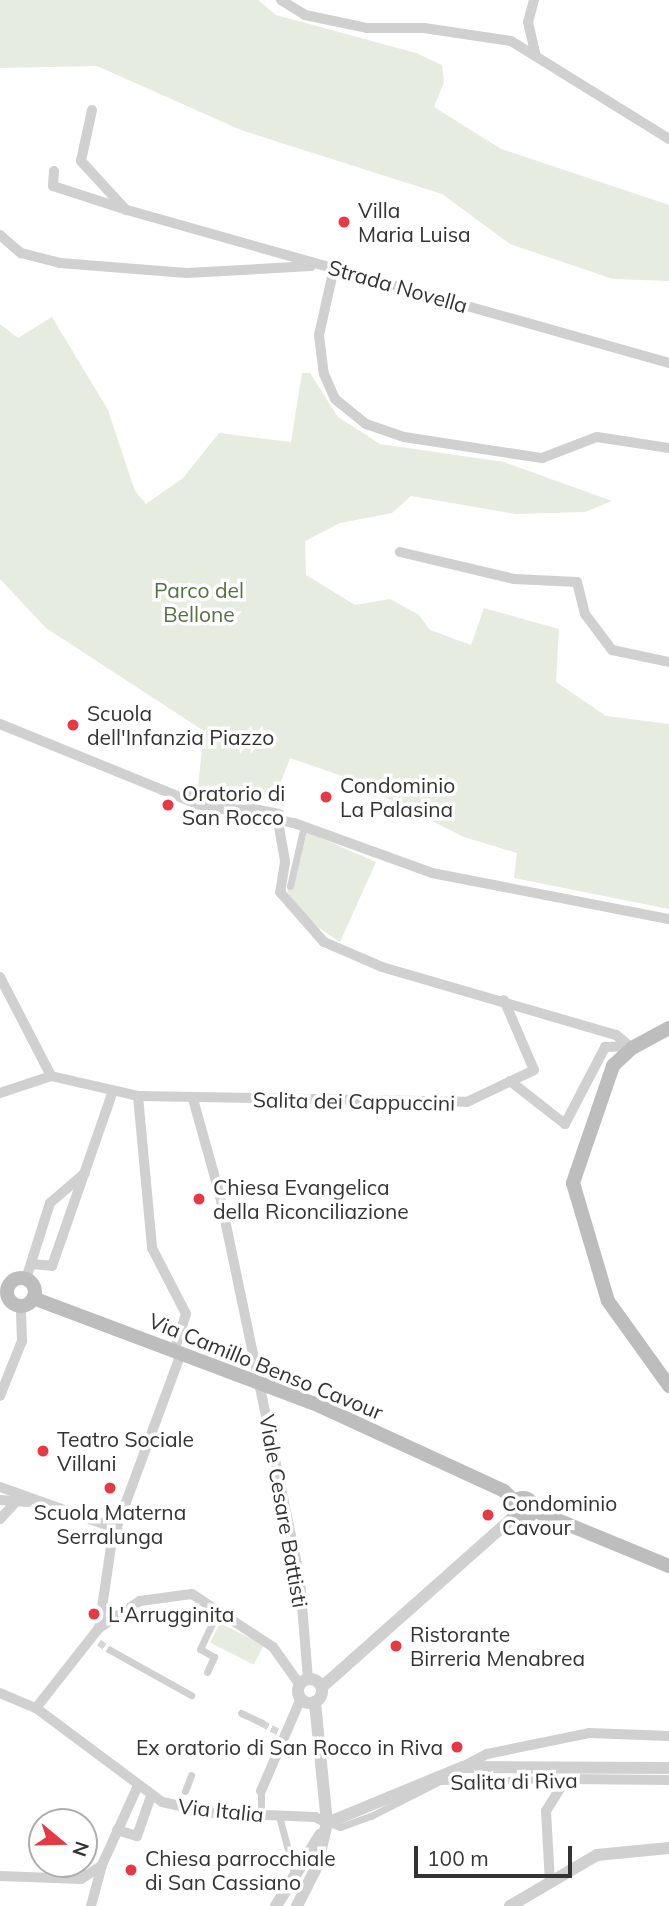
<!DOCTYPE html>
<style>
body{margin:0}
#map{position:relative;width:669px;height:1906px;overflow:hidden;background:#fff;font-family:Mulish,sans-serif}
div>[style]{position:absolute}
[style*='--x']{left:calc(var(--x)*1px);top:calc(var(--y)*1px);width:calc(var(--w)*1px);rotate:calc(var(--a)*1deg)}
.green>*{inset:0;background:#e6ecdf;transform-origin:0 0}
.pedestrian-tunnel>*{height:7px;margin-top:-3.5px;transform-origin:0;background:repeating-linear-gradient(90deg,#d6d6d6 0 7px,transparent 0 10.5px)}
.pedestrian>*{height:7px;margin:-3.5px;padding:0 3.5px;transform-origin:3.5px;border-radius:3.5px;background:#d0d0d0}
.minor>*{height:10px;margin:-5px;padding:0 5px;transform-origin:5px;border-radius:5px;background:#d0d0d0}
.tertiary>*{height:12px;margin:-6px;padding:0 6px;transform-origin:6px;border-radius:6px;background:#d0d0d0}
.tertiary>.ring{margin:-6px;padding:0;box-sizing:content-box;background:none;border:12px solid #d0d0d0;border-radius:50%}
.secondary>*{height:14px;margin:-7px;padding:0 7px;transform-origin:7px;border-radius:7px;background:#bdbdbd}
.secondary>.ring{margin:-7px;padding:0;box-sizing:content-box;background:none;border:14px solid #bdbdbd;border-radius:50%}
.minor-bridge>*{height:10px;margin:-5px;padding:0 5px;transform-origin:5px;border-radius:5px;background:#d0d0d0}
.dots>*{width:19px;height:19px;translate:-50% -50%;box-sizing:border-box;border:4px solid #fff;border-radius:50%}
span{translate:-50% -50%;white-space:nowrap;text-align:center;line-height:1.15;-webkit-text-stroke:7px #fff;paint-order:stroke}
.poi-label{font-size:21px;color:#333}
.left{translate:0 -50%;text-align:left}
.right{translate:-100% -50%;text-align:right}
.street-label{font-size:21px;color:#333}
.park-label{font-size:21px;color:#56703f}
.north{position:absolute;left:28px;top:1808px;width:70px;height:70px;box-sizing:border-box;background:#fff;border:2px solid #adadad;border-radius:50%;rotate:109deg;font-size:19px;font-weight:700;line-height:28px;text-align:center;color:#333}
.north::after{content:'';display:block;margin:auto;width:24px;height:32px;background:#e63946;clip-path:polygon(50% 0,100% 100%,50% 72%,0 100%)}
.scale{position:absolute;left:414px;top:1846px;width:158px;height:32px;box-sizing:border-box;border:4px solid #333;border-top:0;padding-left:9px;font-size:21px;line-height:24px;white-space:nowrap;color:#333;-webkit-text-stroke:5px #fff;paint-order:stroke}
</style>
<div id="map">
<div class="green">
<div style="clip-path:polygon(0 0,258px 0,276px 15px,416px 53px,442px 65px,444px 82px,434px 107px,501px 149px,669px 205px,669px 281px,613px 279px,510px 244px,442px 194px,241px 130px,97px 66px,0 68px)"></div>
<div style="clip-path:polygon(52px 317px,108px 410px,135px 491px,146px 504px,183px 478px,219px 433px,291px 442px,302px 373px,310px 373px,338px 417px,380px 444px,504px 462px,612px 501px,585px 512px,516px 514px,411px 496px,392px 513px,340px 523px,305px 541px,306px 575px,355px 605px,390px 599px,419px 615px,430px 630px,471px 645px,484px 608px,559px 629px,556px 682px,606px 716px,669px 724px,669px 909px,514px 878px,517px 853px,464px 837px,342px 776px,290px 758px,274px 800px,198px 787px,204px 731px,46px 628px,0 579px,0 324px,18px 338px)"></div>
<div style="clip-path:polygon(307px 832px,376px 862px,340px 942px,306px 919px,287px 891px,294px 885px)"></div>
<div style="left:220px;top:1623px;width:49px;height:22px;rotate:27deg"></div>
</div>
<div class="pedestrian-tunnel">
<div style="--x:99;--y:1642;--w:14;--a:36"></div>
<div style="--x:262;--y:1723;--w:21;--a:28"></div>
</div>
<div class="pedestrian">
<div style="--x:290;--y:886;--w:62;--a:-76.9"></div>
<div style="--x:110;--y:1650;--w:93;--a:29.1"></div>
<div style="--x:207;--y:1672;--w:17;--a:-65"></div>
<div style="--x:214;--y:1657;--w:16;--a:-150"></div>
<div style="--x:200;--y:1649;--w:42;--a:-64.7"></div>
<div style="--x:241;--y:1713;--w:23;--a:25"></div>
<div style="--x:185;--y:1791;--w:17;--a:-69"></div>
<div style="--x:261;--y:1815;--w:24;--a:-90"></div>
<div style="--x:279;--y:1816;--w:62;--a:75.1"></div>
<div style="--x:328;--y:1823;--w:13;--a:18"></div>
<div style="--x:340;--y:1827;--w:33;--a:-20"></div>
<div style="--x:371;--y:1816;--w:77;--a:-26.9"></div>
<div style="--x:440;--y:1781;--w:126;--a:-0.9"></div>
</div>
<div class="minor">
<div style="--x:281;--y:0;--w:28;--a:32"></div>
<div style="--x:305;--y:15;--w:63;--a:11.8"></div>
<div style="--x:367;--y:28;--w:57;--a:0"></div>
<div style="--x:424;--y:28;--w:88;--a:8.5"></div>
<div style="--x:511;--y:41;--w:186;--a:31.8"></div>
<div style="--x:534;--y:0;--w:23;--a:105"></div>
<div style="--x:528;--y:22;--w:32;--a:77"></div>
<div style="--x:92;--y:110;--w:52;--a:102.2"></div>
<div style="--x:81;--y:161;--w:67;--a:47.4"></div>
<div style="--x:54;--y:171;--w:15;--a:94"></div>
<div style="--x:53;--y:186;--w:78;--a:18"></div>
<div style="--x:127;--y:210;--w:563;--a:15.76"></div>
<div style="--x:0;--y:235;--w:28;--a:41"></div>
<div style="--x:21;--y:253;--w:40;--a:14.4"></div>
<div style="--x:60;--y:263;--w:127;--a:4.5"></div>
<div style="--x:187;--y:273;--w:124;--a:-3.2"></div>
<div style="--x:334;--y:268;--w:69;--a:102.6"></div>
<div style="--x:319;--y:335;--w:39;--a:83"></div>
<div style="--x:324;--y:374;--w:27;--a:66"></div>
<div style="--x:335;--y:399;--w:40;--a:39"></div>
<div style="--x:366;--y:424;--w:40;--a:18.9"></div>
<div style="--x:404;--y:437;--w:140;--a:8.7"></div>
<div style="--x:542;--y:458;--w:59;--a:-20.9"></div>
<div style="--x:597;--y:437;--w:73;--a:8.7"></div>
<div style="--x:400;--y:552;--w:117;--a:13.3"></div>
<div style="--x:514;--y:579;--w:63;--a:2.7"></div>
<div style="--x:577;--y:582;--w:33;--a:76"></div>
<div style="--x:585;--y:614;--w:45;--a:53.1"></div>
<div style="--x:612;--y:650;--w:58;--a:11.9"></div>
<div style="--x:0;--y:724;--w:213;--a:22.1"></div>
<div style="--x:189;--y:796;--w:92;--a:11.3"></div>
<div style="--x:294;--y:823;--w:147;--a:19.9"></div>
<div style="--x:432;--y:873;--w:241;--a:11"></div>
<div style="--x:279;--y:827;--w:36;--a:80"></div>
<div style="--x:285;--y:862;--w:30;--a:99"></div>
<div style="--x:280;--y:892;--w:67;--a:48.7"></div>
<div style="--x:324;--y:942;--w:63;--a:23.3"></div>
<div style="--x:382;--y:967;--w:244;--a:16.2"></div>
<div style="--x:616;--y:1035;--w:21;--a:39"></div>
<div style="--x:0;--y:977;--w:111;--a:62.7"></div>
<div style="--x:510;--y:1081;--w:70;--a:38"></div>
<div style="--x:565;--y:1124;--w:87;--a:-62.5"></div>
<div style="--x:605;--y:1047;--w:23;--a:-2"></div>
<div style="--x:0;--y:1093;--w:54;--a:-18.4"></div>
<div style="--x:51;--y:1076;--w:89;--a:12.9"></div>
<div style="--x:138;--y:1096;--w:329;--a:1"></div>
<div style="--x:467;--y:1102;--w:74;--a:-25.5"></div>
<div style="--x:534;--y:1070;--w:76;--a:-113.2"></div>
<div style="--x:138;--y:1096;--w:153;--a:84.7"></div>
<div style="--x:152;--y:1248;--w:74;--a:62.7"></div>
<div style="--x:186;--y:1314;--w:39;--a:108"></div>
<div style="--x:193;--y:1099;--w:101;--a:74.4"></div>
<div style="--x:220;--y:1196;--w:392;--a:78.2"></div>
<div style="--x:300;--y:1580;--w:99;--a:85.4"></div>
<div style="--x:31;--y:1264;--w:21;--a:5"></div>
<div style="--x:52;--y:1266;--w:182;--a:-70.8"></div>
<div style="--x:26;--y:1279;--w:80;--a:-72.5"></div>
<div style="--x:50;--y:1203;--w:46;--a:-40.6"></div>
<div style="--x:0;--y:1396;--w:59;--a:-68.2"></div>
<div style="--x:22;--y:1341;--w:35;--a:-92"></div>
<div style="--x:0;--y:1487;--w:124;--a:19.7"></div>
<div style="--x:0;--y:1500;--w:28;--a:4"></div>
<div style="--x:0;--y:1519;--w:23;--a:-47"></div>
<div style="--x:99;--y:1628;--w:49;--a:-33.4"></div>
<div style="--x:140;--y:1601;--w:52;--a:-7.7"></div>
<div style="--x:192;--y:1594;--w:97;--a:33.2"></div>
<div style="--x:273;--y:1647;--w:47;--a:54.6"></div>
<div style="--x:0;--y:1693;--w:39;--a:23"></div>
<div style="--x:36;--y:1708;--w:157;--a:36.7"></div>
<div style="--x:162;--y:1802;--w:52;--a:12.2"></div>
<div style="--x:213;--y:1813;--w:102;--a:2.2"></div>
<div style="--x:315;--y:1817;--w:13;--a:27"></div>
<div style="--x:36;--y:1708;--w:102;--a:-51.8"></div>
<div style="--x:99;--y:1628;--w:89;--a:-81.6"></div>
<div style="--x:112;--y:1540;--w:199;--a:-69.7"></div>
<div style="--x:464;--y:1766;--w:26;--a:-28"></div>
<div style="--x:487;--y:1754;--w:104;--a:-11.6"></div>
<div style="--x:589;--y:1733;--w:80;--a:2.1"></div>
<div style="--x:261;--y:1791;--w:101;--a:-66.7"></div>
<div style="--x:117;--y:1830;--w:21;--a:17"></div>
<div style="--x:137;--y:1836;--w:42;--a:-70.7"></div>
<div style="--x:0;--y:1876;--w:81;--a:2.1"></div>
<div style="--x:81;--y:1879;--w:24;--a:-33"></div>
<div style="--x:550;--y:1883;--w:72;--a:-93.2"></div>
<div style="--x:546;--y:1811;--w:38;--a:-58"></div>
<div style="--x:566;--y:1779;--w:103;--a:0.6"></div>
<div style="--x:91;--y:1906;--w:42;--a:-75"></div>
<div style="--x:102;--y:1865;--w:85;--a:-65.6"></div>
</div>
<div class="tertiary">
<div class="ring" style="left:298px;top:1679px;width:12px;height:12px"></div>
<div style="--x:322;--y:1687;--w:259;--a:-41.6"></div>
<div style="--x:327;--y:1823;--w:147;--a:-22.4"></div>
<div style="--x:463;--y:1767;--w:206;--a:0.3"></div>
<div style="--x:276;--y:1906;--w:84;--a:-58.2"></div>
<div style="--x:297;--y:1906;--w:45;--a:-63.4"></div>
<div style="--x:317;--y:1866;--w:44;--a:-76.9"></div>
<div style="--x:327;--y:1823;--w:122;--a:-95.7"></div>
<div style="--x:510;--y:1906;--w:101;--a:-30.4"></div>
<div style="--x:597;--y:1855;--w:72;--a:-5.6"></div>
</div>
<div class="secondary">
<div style="--x:669;--y:1028;--w:42;--a:151.6"></div>
<div style="--x:632;--y:1048;--w:26;--a:137"></div>
<div style="--x:613;--y:1066;--w:124;--a:108.9"></div>
<div style="--x:573;--y:1183;--w:123;--a:73.5"></div>
<div style="--x:608;--y:1301;--w:105;--a:54.3"></div>
<div class="ring" style="left:7px;top:1278px;width:14px;height:14px"></div>
<div style="--x:33;--y:1298;--w:299;--a:20.6"></div>
<div style="--x:313;--y:1403;--w:210;--a:24.7"></div>
<div style="--x:504;--y:1491;--w:16;--a:45"></div>
<div class="ring" style="left:513px;top:1498px;width:6px;height:6px"></div>
<div style="--x:533;--y:1510;--w:147;--a:22.4"></div>
</div>
<div class="minor-bridge">
<div style="--x:197;--y:804;--w:99;--a:11.1"></div>
</div>
<div class="dots">
<div style="left:344px;top:222px;background:#e63946"></div>
<div style="left:73px;top:725px;background:#e63946"></div>
<div style="left:326px;top:797px;background:#e63946"></div>
<div style="left:168px;top:805px;background:#e63946"></div>
<div style="left:199px;top:1199px;background:#e63946"></div>
<div style="left:43px;top:1451px;background:#e63946"></div>
<div style="left:110px;top:1488px;background:#e63946"></div>
<div style="left:488px;top:1515px;background:#e63946"></div>
<div style="left:94px;top:1614px;background:#e63946"></div>
<div style="left:396px;top:1646px;background:#e63946"></div>
<div style="left:457px;top:1747px;background:#e63946"></div>
<div style="left:131px;top:1870px;background:#e63946"></div>
</div>
<div class="poi-label">
<span class="left" style="left:358px;top:222px">Villa<br>Maria Luisa</span>
<span class="left" style="left:87px;top:725px">Scuola<br>dell'Infanzia Piazzo</span>
<span class="left" style="left:340px;top:797px">Condominio<br>La Palasina</span>
<span class="left" style="left:182px;top:805px">Oratorio di<br>San Rocco</span>
<span class="left" style="left:213px;top:1199px">Chiesa Evangelica<br>della Riconciliazione</span>
<span class="left" style="left:57px;top:1451px">Teatro Sociale<br>Villani</span>
<span class="left" style="left:502px;top:1515px">Condominio<br>Cavour</span>
<span style="left:110px;top:1524px">Scuola Materna<br>Serralunga</span>
<span class="left" style="left:108px;top:1614px">L'Arrugginita</span>
<span class="left" style="left:410px;top:1646px">Ristorante<br>Birreria Menabrea</span>
<span class="right" style="left:443px;top:1747px">Ex oratorio di San Rocco in Riva</span>
<span class="left" style="left:145px;top:1870px">Chiesa parrocchiale<br>di San Cassiano</span>
</div>
<div class="street-label">
<span style="left:398px;top:286px;rotate:16deg">Strada Novella</span>
<span style="left:354px;top:1101px;rotate:1deg">Salita dei Cappuccini</span>
<span style="left:266px;top:1366px;rotate:22deg">Via Camillo Benso Cavour</span>
<span style="left:284px;top:1511px;rotate:80deg">Viale Cesare Battisti</span>
<span style="left:514px;top:1781px;rotate:-1deg">Salita di Riva</span>
<span style="left:221px;top:1810px;rotate:6deg">Via Italia</span>
</div>
<div class="park-label">
<span style="left:199px;top:602px">Parco del<br>Bellone</span>
</div>
<div class="north">N</div>
<div class="scale">100 m</div>
</div>
